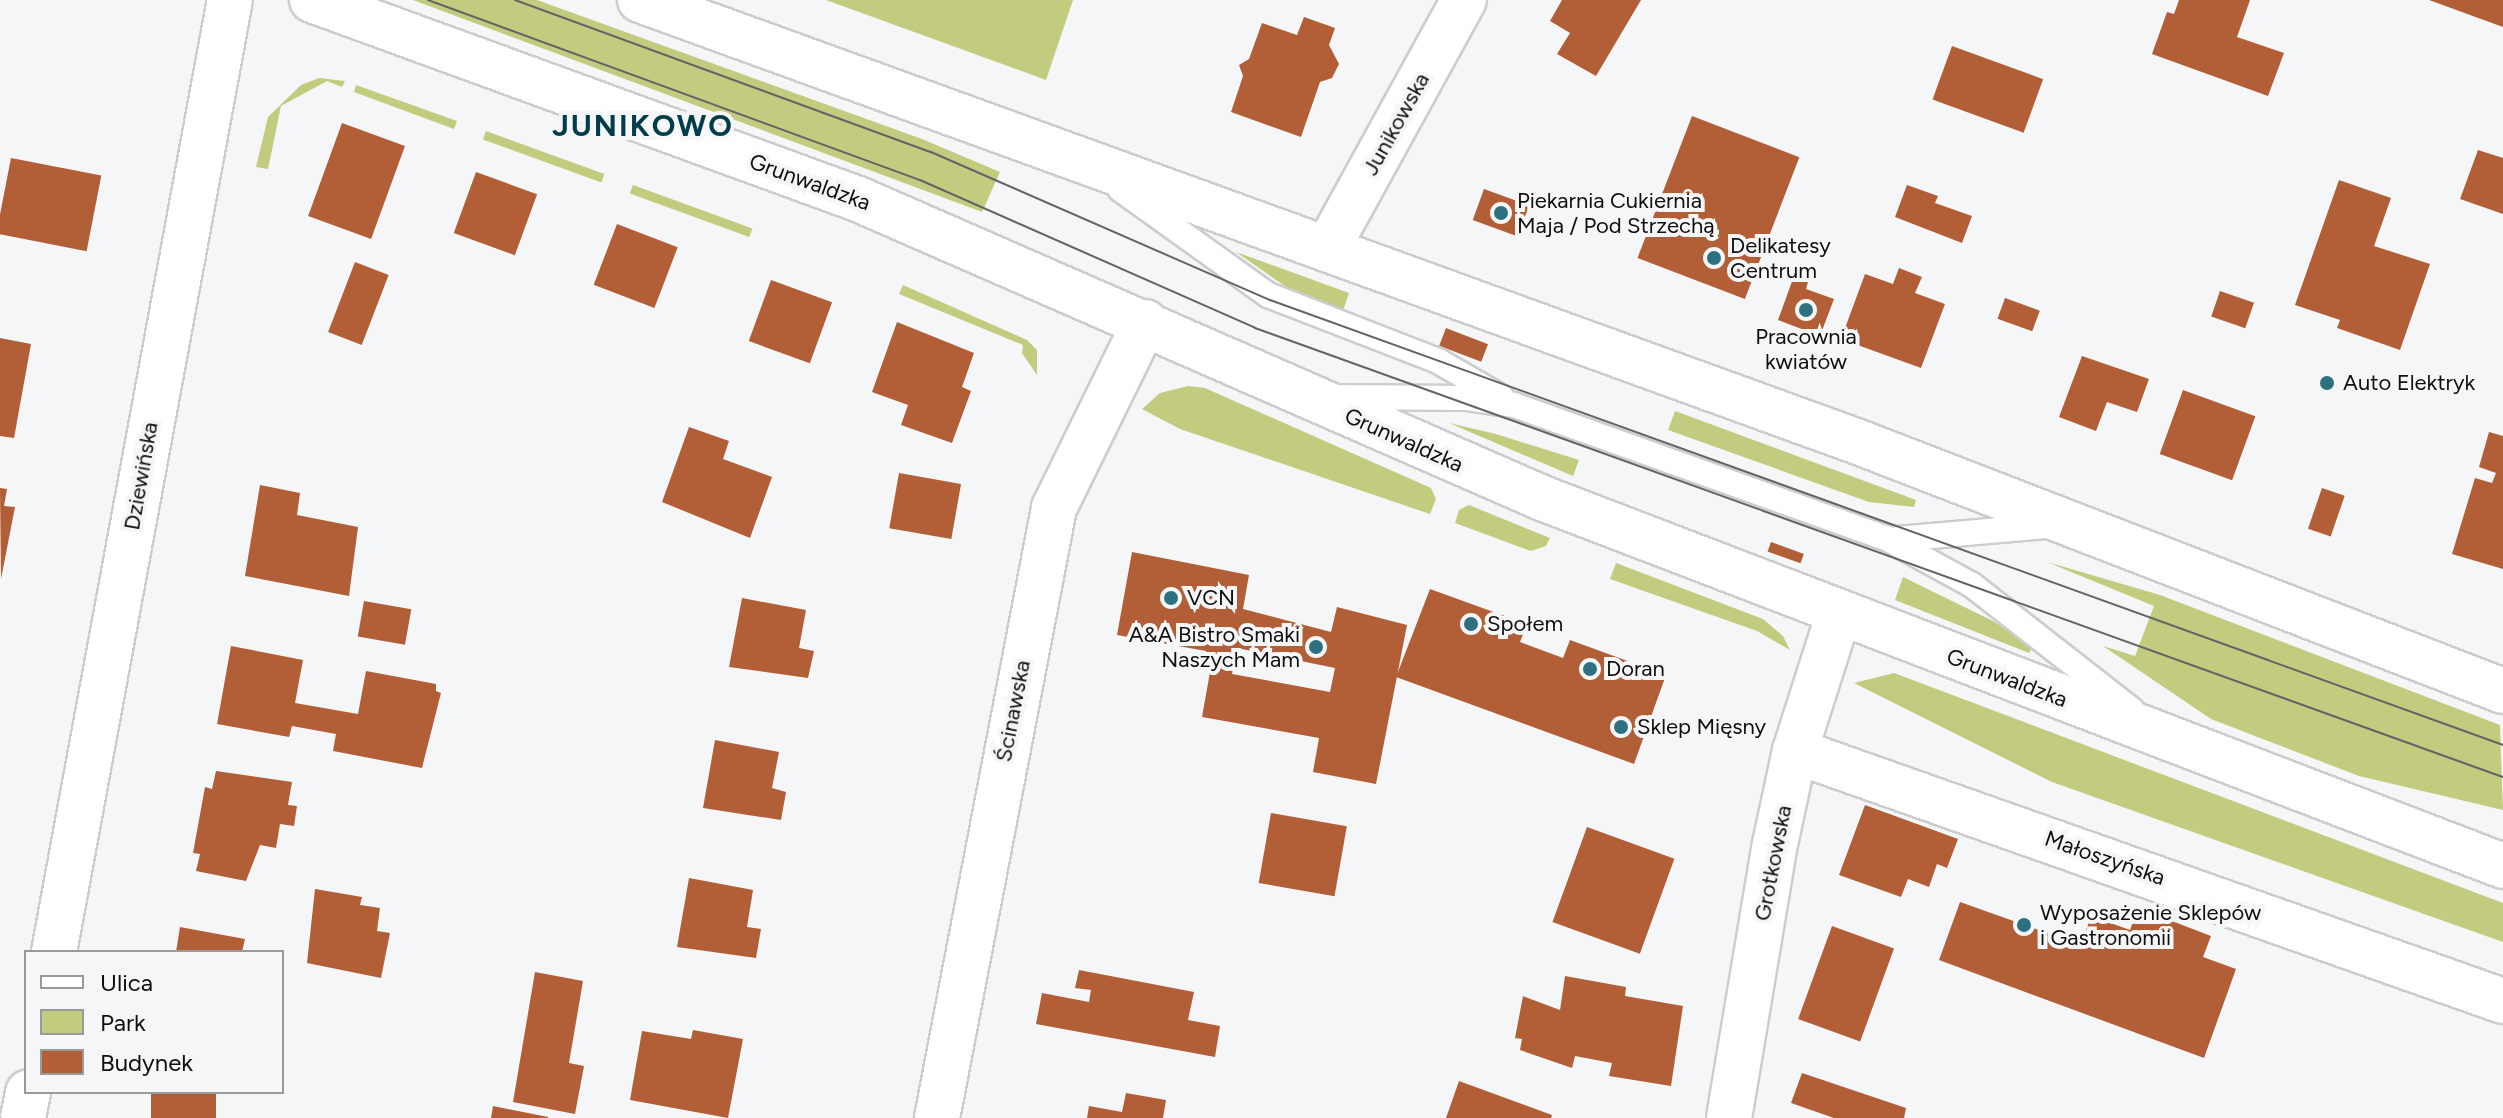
<!DOCTYPE html>
<meta charset="utf-8">
<style>
body{margin:0}
#map{position:relative;width:2503px;height:1118px;overflow:hidden;background:#f5f6f7;font-family:Figtree,sans-serif}
div>[style]{position:absolute}
[style*='--x']{left:calc(var(--x)*1px);top:calc(var(--y)*1px);width:calc(var(--w)*1px);rotate:calc(var(--a)*1deg)}
.green>*{inset:0;background:#c3cb7f;transform-origin:0 0}
.building>*{inset:0;background:#b25f38;transform-origin:0 0}
.roads{filter:drop-shadow(2px 0 #cccdce) drop-shadow(-2px 0 #cccdce) drop-shadow(0 2px #cccdce) drop-shadow(0 -2px #cccdce)}
.lane>*{height:24px;margin:-12px;padding:0 12px;transform-origin:12px;border-radius:12px;background:#fff}
.street>*{height:44px;margin:-22px;padding:0 22px;transform-origin:22px;border-radius:22px;background:#fff}
.secondary>*{height:44px;margin:-22px;padding:0 22px;transform-origin:22px;border-radius:22px;background:#fff}
.tram>*{height:2px;margin:-1px;padding:0 1px;transform-origin:1px;border-radius:1px;background:#636465}
.dots>*{width:22px;height:22px;translate:-50% -50%;box-sizing:border-box;border:4px solid #f5f6f7;border-radius:50%}
span{translate:-50% -50%;white-space:nowrap;text-align:center;line-height:1.15;-webkit-text-stroke:8px #f5f6f7;paint-order:stroke}
.street-label{font-size:22px;color:#0f0f10}
.poi-label{font-size:22px;color:#0f0f10}
.left{translate:0 -50%;text-align:left}
.right{translate:-100% -50%;text-align:right}
.district-label{font-size:30px;color:#003d49;font-weight:700;letter-spacing:2px}
.legend{position:absolute;left:24px;top:950px;width:260px;height:144px;box-sizing:border-box;background:#f5f6f7;border:2px solid #999a9b;margin:0;padding:10px 14px;list-style:none;font-size:24px;color:#0f0f10}
.legend li{display:flex;align-items:center;gap:16px;height:40px}
.legend b{width:40px;border:2px solid #999a9b}
</style>
<div id="map">
<div class="green">
<div style="clip-path:polygon(413px 0,537px 0,922px 139px,1000px 172px,982px 212px)"></div>
<div style="clip-path:polygon(826px 0,1073px 0,1046px 80px)"></div>
<div style="clip-path:polygon(319px 78px,345px 81px,342px 87px,327px 81px,281px 106px,268px 169px,256px 167px,268px 117px,301px 85px)"></div>
<div style="clip-path:polygon(356px 85px,457px 121px,454px 129px,354px 92px)"></div>
<div style="left:486px;top:131px;width:126px;height:9px;rotate:20deg"></div>
<div style="left:633px;top:185px;width:127px;height:9px;rotate:20deg"></div>
<div style="clip-path:polygon(1236px 252px,1349px 293px,1342px 314px,1302px 298px)"></div>
<div style="clip-path:polygon(903px 285px,1027px 340px,1037px 350px,1037px 375px,1022px 353px,1023px 345px,899px 294px)"></div>
<div style="clip-path:polygon(1188px 386px,1205px 388px,1431px 488px,1436px 499px,1430px 514px,1180px 429px,1142px 409px,1160px 393px)"></div>
<div style="clip-path:polygon(1675px 411px,1916px 500px,1914px 507px,1869px 502px,1668px 430px)"></div>
<div style="clip-path:polygon(1449px 423px,1496px 434px,1579px 460px,1573px 476px)"></div>
<div style="clip-path:polygon(1469px 505px,1550px 538px,1546px 546px,1531px 551px,1455px 523px,1459px 510px)"></div>
<div style="clip-path:polygon(2047px 562px,2160px 595px,2500px 725px,2503px 810px,2359px 776px,2211px 719px,2103px 646px,2135px 656px,2154px 606px)"></div>
<div style="clip-path:polygon(1616px 563px,1763px 619px,1783px 636px,1790px 650px,1757px 631px,1610px 579px)"></div>
<div style="clip-path:polygon(1903px 577px,1995px 622px,2032px 648px,2029px 653px,1895px 600px)"></div>
<div style="clip-path:polygon(1894px 673px,2503px 903px,2503px 942px,2052px 782px,1854px 683px)"></div>
</div>
<div class="building">
<div style="clip-path:polygon(1562px 0,1641px 0,1596px 76px,1557px 54px,1570px 33px,1550px 21px)"></div>
<div style="clip-path:polygon(2179px 0,2250px 0,2237px 37px,2284px 53px,2268px 96px,2152px 54px,2167px 12px,2174px 14px)"></div>
<div style="clip-path:polygon(2429px 0,2503px 0,2503px 27px)"></div>
<div style="clip-path:polygon(1304px 17px,1335px 28px,1329px 45px,1339px 64px,1332px 78px,1320px 82px,1301px 137px,1231px 112px,1243px 76px,1239px 65px,1249px 59px,1262px 23px,1297px 35px)"></div>
<div style="left:1952px;top:46px;width:97px;height:57px;rotate:20deg"></div>
<div style="left:1692px;top:116px;width:115px;height:152px;rotate:21deg"></div>
<div style="left:342px;top:123px;width:67px;height:99px;rotate:20deg"></div>
<div style="clip-path:polygon(2478px 150px,2503px 158px,2503px 214px,2460px 199px)"></div>
<div style="left:11px;top:158px;width:92px;height:77px;rotate:11deg"></div>
<div style="left:476px;top:172px;width:65px;height:65px;rotate:20deg"></div>
<div style="clip-path:polygon(2339px 180px,2391px 198px,2374px 246px,2430px 264px,2400px 350px,2337px 328px,2340px 320px,2295px 305px)"></div>
<div style="clip-path:polygon(1907px 185px,1938px 196px,1935px 203px,1972px 216px,1962px 243px,1895px 217px)"></div>
<div style="left:1484px;top:189px;width:48px;height:33px;rotate:20deg"></div>
<div style="left:617px;top:224px;width:65px;height:65px;rotate:21deg"></div>
<div style="left:355px;top:262px;width:36px;height:75px;rotate:21deg"></div>
<div style="clip-path:polygon(1899px 268px,1922px 277px,1915px 293px,1945px 304px,1921px 368px,1841px 339px,1865px 274px,1893px 284px)"></div>
<div style="clip-path:polygon(1794px 276px,1808px 282px,1806px 289px,1834px 299px,1820px 336px,1778px 320px)"></div>
<div style="left:771px;top:280px;width:65px;height:65px;rotate:20deg"></div>
<div style="left:2220px;top:291px;width:36px;height:27px;rotate:19deg"></div>
<div style="left:2005px;top:298px;width:37px;height:22px;rotate:20deg"></div>
<div style="clip-path:polygon(897px 322px,974px 353px,962px 387px,971px 391px,952px 443px,901px 425px,908px 405px,872px 392px)"></div>
<div style="left:1446px;top:328px;width:45px;height:19px;rotate:21deg"></div>
<div style="clip-path:polygon(0 338px,31px 344px,14px 438px,0 436px)"></div>
<div style="clip-path:polygon(2082px 356px,2149px 379px,2137px 412px,2107px 402px,2096px 431px,2059px 417px)"></div>
<div style="left:2183px;top:390px;width:77px;height:68px;rotate:20deg"></div>
<div style="clip-path:polygon(689px 427px,729px 441px,723px 459px,772px 477px,750px 538px,662px 502px)"></div>
<div style="clip-path:polygon(2489px 432px,2503px 436px,2503px 569px,2452px 554px,2475px 478px,2492px 483px,2496px 473px,2479px 467px)"></div>
<div style="left:899px;top:473px;width:63px;height:56px;rotate:10deg"></div>
<div style="clip-path:polygon(260px 485px,300px 493px,297px 515px,358px 527px,349px 596px,245px 576px)"></div>
<div style="clip-path:polygon(0 488px,7px 489px,4px 506px,15px 507px,1px 579px)"></div>
<div style="left:2322px;top:488px;width:24px;height:43px;rotate:19deg"></div>
<div style="left:1771px;top:542px;width:35px;height:10px;rotate:20deg"></div>
<div style="clip-path:polygon(evenodd,1132px 552px,1249px 575px,1243px 609px,1331px 632px,1337px 607px,1407px 625px,1376px 784px,1313px 772px,1319px 738px,1202px 717px,1210px 672px,1206px 651px,1117px 635px,1132px 552px,1237px 648px,1335px 668px,1330px 692px,1232px 674px,1237px 648px)"></div>
<div style="clip-path:polygon(1430px 589px,1527px 624px,1520px 642px,1563px 658px,1570px 640px,1666px 675px,1634px 764px,1396px 677px)"></div>
<div style="clip-path:polygon(742px 598px,806px 610px,799px 648px,814px 651px,808px 678px,729px 667px)"></div>
<div style="left:364px;top:601px;width:48px;height:36px;rotate:10deg"></div>
<div style="clip-path:polygon(231px 646px,303px 660px,295px 703px,358px 714px,366px 671px,436px 684px,436px 691px,441px 693px,422px 768px,333px 751px,336px 734px,292px 726px,289px 737px,217px 724px)"></div>
<div style="clip-path:polygon(715px 740px,779px 752px,772px 788px,786px 792px,781px 820px,703px 808px)"></div>
<div style="clip-path:polygon(216px 771px,292px 782px,288px 805px,297px 806px,294px 826px,280px 824px,276px 848px,260px 845px,246px 881px,196px 871px,200px 854px,193px 853px,205px 787px,212px 789px)"></div>
<div style="clip-path:polygon(1865px 805px,1958px 839px,1947px 868px,1937px 864px,1929px 887px,1908px 879px,1901px 897px,1839px 875px)"></div>
<div style="left:1271px;top:813px;width:77px;height:71px;rotate:10deg"></div>
<div style="left:1587px;top:827px;width:93px;height:101px;rotate:20deg"></div>
<div style="clip-path:polygon(689px 878px,753px 890px,747px 927px,761px 929px,756px 958px,677px 947px)"></div>
<div style="clip-path:polygon(315px 889px,362px 897px,360px 905px,380px 908px,377px 931px,390px 933px,381px 978px,307px 963px)"></div>
<div style="clip-path:polygon(1960px 902px,2081px 945px,2091px 916px,2130px 930px,2138px 908px,2211px 936px,2203px 957px,2236px 969px,2204px 1058px,1939px 960px)"></div>
<div style="left:1832px;top:926px;width:66px;height:99px;rotate:20deg"></div>
<div style="clip-path:polygon(180px 927px,245px 939px,242px 952px,176px 952px)"></div>
<div style="clip-path:polygon(1079px 970px,1194px 992px,1188px 1020px,1220px 1026px,1215px 1057px,1036px 1024px,1042px 993px,1089px 1002px,1091px 990px,1075px 988px)"></div>
<div style="clip-path:polygon(535px 972px,583px 981px,569px 1063px,584px 1066px,575px 1114px,513px 1102px)"></div>
<div style="clip-path:polygon(1565px 976px,1626px 987px,1625px 996px,1683px 1006px,1671px 1086px,1609px 1076px,1612px 1063px,1575px 1056px,1572px 1068px,1520px 1050px,1522px 1039px,1515px 1038px,1523px 996px,1560px 1010px)"></div>
<div style="clip-path:polygon(693px 1030px,743px 1039px,728px 1118px,630px 1100px,642px 1031px,691px 1039px)"></div>
<div style="clip-path:polygon(1802px 1073px,1906px 1108px,1904px 1118px,1834px 1118px,1791px 1103px)"></div>
<div style="clip-path:polygon(1459px 1081px,1552px 1115px,1551px 1118px,1446px 1118px)"></div>
<div style="left:151px;top:1092px;width:65px;height:26px"></div>
<div style="clip-path:polygon(1126px 1093px,1166px 1100px,1163px 1118px,1087px 1118px,1089px 1106px,1122px 1112px)"></div>
<div style="clip-path:polygon(493px 1106px,548px 1117px,548px 1118px,491px 1118px)"></div>
</div>
<div class="roads">
<div class="lane">
<div style="--x:1120;--y:189;--w:182;--a:35.6"></div>
<div style="--x:1268;--y:295;--w:182;--a:21.2"></div>
<div style="--x:1438;--y:361;--w:74;--a:30"></div>
<div style="--x:1336;--y:397;--w:130;--a:0.4"></div>
<div style="--x:1466;--y:398;--w:49;--a:8.3"></div>
<div style="--x:1514;--y:405;--w:395;--a:19.7"></div>
<div style="--x:1886;--y:538;--w:98;--a:28.7"></div>
<div style="--x:1972;--y:585;--w:203;--a:38"></div>
<div style="--x:1897;--y:539;--w:150;--a:-5"></div>
</div>
<div class="street">
<div style="--x:1327;--y:249;--w:284;--a:-61.2"></div>
<div style="--x:1795;--y:751;--w:751;--a:19.45"></div>
<div style="--x:54;--y:952;--w:968;--a:-79.53"></div>
<div style="--x:23;--y:1118;--w:26;--a:-79"></div>
<div style="--x:937;--y:1118;--w:621;--a:-79.14"></div>
<div style="--x:1054;--y:508;--w:207;--a:-63.9"></div>
<div style="--x:1729;--y:1118;--w:278;--a:-80.5"></div>
<div style="--x:1775;--y:844;--w:95;--a:-77.9"></div>
<div style="--x:1795;--y:751;--w:145;--a:-72.3"></div>
</div>
<div class="secondary">
<div style="--x:312;--y:0;--w:581;--a:20.03"></div>
<div style="--x:858;--y:199;--w:746;--a:23.61"></div>
<div style="--x:1542;--y:498;--w:1029;--a:20.95"></div>
<div style="--x:640;--y:0;--w:1299;--a:19.94"></div>
<div style="--x:1861;--y:443;--w:688;--a:21.12"></div>
</div>
</div>
<div class="tram">
<div style="--x:428;--y:0;--w:524;--a:20.1"></div>
<div style="--x:920;--y:180;--w:366;--a:23.8"></div>
<div style="--x:1255;--y:328;--w:1326;--a:19.79"></div>
<div style="--x:515;--y:0;--w:443;--a:20.1"></div>
<div style="--x:931;--y:152;--w:370;--a:23.6"></div>
<div style="--x:1270;--y:300;--w:1311;--a:19.84"></div>
</div>
<div class="dots">
<div style="left:1501px;top:213px;background:#2d7181"></div>
<div style="left:1714px;top:258px;background:#2d7181"></div>
<div style="left:1806px;top:310px;background:#2d7181"></div>
<div style="left:2327px;top:383px;background:#2d7181"></div>
<div style="left:1171px;top:598px;background:#2d7181"></div>
<div style="left:1471px;top:624px;background:#2d7181"></div>
<div style="left:1316px;top:647px;background:#2d7181"></div>
<div style="left:1590px;top:669px;background:#2d7181"></div>
<div style="left:1621px;top:727px;background:#2d7181"></div>
<div style="left:2024px;top:925px;background:#2d7181"></div>
</div>
<div class="street-label">
<span style="left:1396px;top:124px;rotate:-61deg">Junikowska</span>
<span style="left:810px;top:182px;rotate:20deg">Grunwaldzka</span>
<span style="left:1404px;top:440px;rotate:24deg">Grunwaldzka</span>
<span style="left:141px;top:476px;rotate:-80deg">Dziewińska</span>
<span style="left:2007px;top:678px;rotate:21deg">Grunwaldzka</span>
<span style="left:1013px;top:711px;rotate:-79deg">Ścinawska</span>
<span style="left:2105px;top:858px;rotate:19deg">Małoszyńska</span>
<span style="left:1773px;top:863px;rotate:-79deg">Grotkowska</span>
</div>
<div class="poi-label">
<span class="left" style="left:1517px;top:213px">Piekarnia Cukiernia<br>Maja / Pod Strzechą</span>
<span class="left" style="left:1730px;top:258px">Delikatesy<br>Centrum</span>
<span style="left:1806px;top:349px">Pracownia<br>kwiatów</span>
<span class="left" style="left:2343px;top:383px">Auto Elektryk</span>
<span class="left" style="left:1187px;top:598px">VCN</span>
<span class="left" style="left:1487px;top:624px">Społem</span>
<span class="right" style="left:1300px;top:647px">A&amp;A Bistro Smaki<br>Naszych Mam</span>
<span class="left" style="left:1606px;top:669px">Doran</span>
<span class="left" style="left:1637px;top:727px">Sklep Mięsny</span>
<span class="left" style="left:2040px;top:925px">Wyposażenie Sklepów<br>i Gastronomii</span>
</div>
<div class="district-label">
<span style="left:643px;top:126px">JUNIKOWO</span>
</div>
<ul class="legend">
<li><b style="height:10px;background:#fff"></b>Ulica</li>
<li><b style="height:22px;background:#c3cb7f"></b>Park</li>
<li><b style="height:22px;background:#b25f38"></b>Budynek</li>
</ul>
</div>
